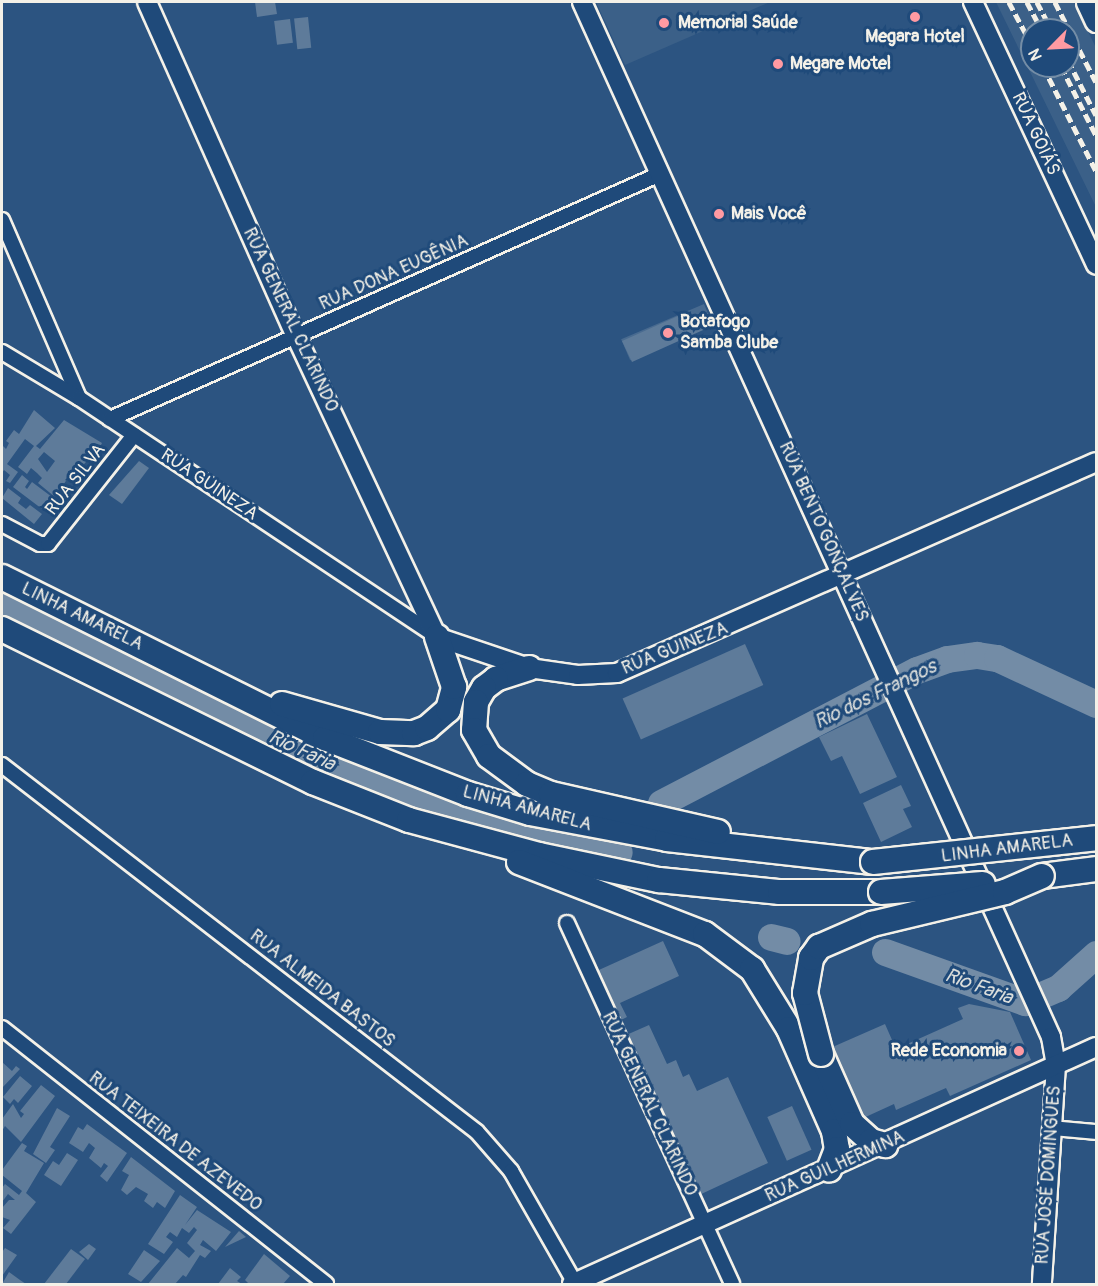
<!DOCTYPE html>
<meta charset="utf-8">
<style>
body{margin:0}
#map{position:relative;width:1098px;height:1286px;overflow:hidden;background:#2c5481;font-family:Pangolin,sans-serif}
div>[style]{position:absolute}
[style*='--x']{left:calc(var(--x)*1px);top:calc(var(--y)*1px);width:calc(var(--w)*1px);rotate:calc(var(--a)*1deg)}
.built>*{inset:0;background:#3b6088}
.green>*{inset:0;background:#496b90;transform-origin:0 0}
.river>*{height:27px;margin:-13.5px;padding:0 13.5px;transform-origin:13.5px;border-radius:13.5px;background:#738ca6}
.building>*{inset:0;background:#5e7b9a;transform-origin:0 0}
.roads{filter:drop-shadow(2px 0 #f4f1e8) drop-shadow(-2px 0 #f4f1e8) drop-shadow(0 2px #f4f1e8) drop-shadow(0 -2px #f4f1e8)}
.street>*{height:14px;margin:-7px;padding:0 7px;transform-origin:7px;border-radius:7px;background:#1f4a7a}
.secondary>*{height:18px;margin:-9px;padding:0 9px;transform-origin:9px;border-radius:9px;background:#1f4a7a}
.primary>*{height:21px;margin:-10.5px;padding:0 10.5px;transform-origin:10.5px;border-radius:10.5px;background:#1f4a7a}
.highway>*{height:24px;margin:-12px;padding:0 12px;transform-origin:12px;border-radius:12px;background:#1f4a7a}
.rail>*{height:4.5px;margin-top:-2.25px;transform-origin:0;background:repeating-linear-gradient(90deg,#f4f1e8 0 9px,transparent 0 13.5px)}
.bridges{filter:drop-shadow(2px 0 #f4f1e8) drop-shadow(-2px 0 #f4f1e8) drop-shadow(0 2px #f4f1e8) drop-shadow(0 -2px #f4f1e8)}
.highway-bridge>*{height:24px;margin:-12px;padding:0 12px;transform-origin:12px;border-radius:12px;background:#1f4a7a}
.dots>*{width:16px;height:16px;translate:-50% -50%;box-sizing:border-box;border:3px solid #1f4a7a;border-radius:50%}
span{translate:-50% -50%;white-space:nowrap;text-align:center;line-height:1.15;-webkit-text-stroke:6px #1f4a7a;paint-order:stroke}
.poi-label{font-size:18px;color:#f4f1e8;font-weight:700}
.left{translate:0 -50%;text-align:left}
.right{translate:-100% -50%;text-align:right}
.street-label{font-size:18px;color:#f4f1e8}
.water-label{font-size:20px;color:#dadddb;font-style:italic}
.frame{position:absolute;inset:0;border:3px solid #f4f1e8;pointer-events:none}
.north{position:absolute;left:1020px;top:18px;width:60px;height:60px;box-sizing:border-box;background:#1f4a7a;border:2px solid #748da6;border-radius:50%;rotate:246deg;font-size:16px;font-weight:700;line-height:24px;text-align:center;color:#f4f1e8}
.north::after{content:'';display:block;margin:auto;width:21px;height:27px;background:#ff9aa2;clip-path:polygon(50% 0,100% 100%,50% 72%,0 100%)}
</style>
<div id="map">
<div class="built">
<div style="clip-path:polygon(596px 2px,770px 2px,625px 65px)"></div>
<div style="clip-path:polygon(evenodd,996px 2px,1074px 2px,1096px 48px,1096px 207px,996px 2px,1032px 30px,1068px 30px,1068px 66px,1032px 66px,1032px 30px)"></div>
</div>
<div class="green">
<div style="left:704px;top:304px;width:23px;height:90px;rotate:67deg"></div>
</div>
<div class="river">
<div style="--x:2;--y:605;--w:355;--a:25.9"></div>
<div style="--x:321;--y:760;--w:80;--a:22.1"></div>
<div style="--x:395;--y:790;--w:98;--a:19"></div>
<div style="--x:488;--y:822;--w:134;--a:12.9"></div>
<div style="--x:661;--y:803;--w:288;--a:-27.5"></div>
<div style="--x:917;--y:670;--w:32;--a:-20"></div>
<div style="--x:947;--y:659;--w:30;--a:-8"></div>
<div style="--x:977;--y:655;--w:20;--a:9"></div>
<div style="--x:997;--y:658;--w:109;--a:24.9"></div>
<div style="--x:771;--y:937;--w:16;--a:14"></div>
<div style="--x:885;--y:952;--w:149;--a:19.7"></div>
<div style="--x:1025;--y:1002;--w:36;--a:-23"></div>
<div style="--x:1058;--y:988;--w:51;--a:-41.8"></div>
</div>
<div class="building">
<div style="clip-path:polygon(255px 2px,275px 2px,277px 14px,257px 17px)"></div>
<div style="left:308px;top:17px;width:31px;height:14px;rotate:84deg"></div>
<div style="left:290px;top:19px;width:24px;height:16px;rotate:83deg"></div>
<div style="clip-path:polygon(705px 311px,712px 326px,632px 362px,622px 341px,678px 316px,684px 329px,703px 320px,700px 313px)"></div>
<div style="clip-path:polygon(evenodd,34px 410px,55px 428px,36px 446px,40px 449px,64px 420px,102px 443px,95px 457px,93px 454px,77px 472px,74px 469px,55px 497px,38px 483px,42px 478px,37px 473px,31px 468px,27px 474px,18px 467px,34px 446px,25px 439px,7px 464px,18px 472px,10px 483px,6px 481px,10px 475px,4px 470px,2px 473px,2px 445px,6px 449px,9px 443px,6px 441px,14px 430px,19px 434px,34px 410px,44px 452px,55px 461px,47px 472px,38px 459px,44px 452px)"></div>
<div style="clip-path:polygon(139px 461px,149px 468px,122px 504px,109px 495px)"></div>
<div style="clip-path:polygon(22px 475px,29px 481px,25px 487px,27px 489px,32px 482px,60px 503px,50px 515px,13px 487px)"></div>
<div style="clip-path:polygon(8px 488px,21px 498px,18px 503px,26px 509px,30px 505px,42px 514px,34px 524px,2px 498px)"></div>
<div style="left:745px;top:644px;width:45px;height:134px;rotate:66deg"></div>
<div style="clip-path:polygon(867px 714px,897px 777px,860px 794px,842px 756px,831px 761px,819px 737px)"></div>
<div style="clip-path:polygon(901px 785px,911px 806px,903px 809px,912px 827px,881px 842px,863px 803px)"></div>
<div style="clip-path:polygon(663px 941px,679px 976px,620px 1003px,627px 1017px,613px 1024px,590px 974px)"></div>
<div style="clip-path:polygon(969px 1004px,1010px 1012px,1031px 1060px,950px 1096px,946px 1088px,896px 1110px,894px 1104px,859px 1120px,828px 1049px,885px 1024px,896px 1049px,963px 1019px,958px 1008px)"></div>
<div style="clip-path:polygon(649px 1025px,667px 1064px,676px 1060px,683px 1077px,689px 1074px,697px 1091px,728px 1077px,768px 1163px,697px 1196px,624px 1036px)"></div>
<div style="clip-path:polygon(2px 1062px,12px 1071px,16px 1066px,20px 1069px,2px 1088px)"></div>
<div style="clip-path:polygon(20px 1076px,32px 1086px,18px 1103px,14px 1099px,10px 1104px,3px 1097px)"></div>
<div style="clip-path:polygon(41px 1085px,55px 1096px,21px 1142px,5px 1126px,2px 1131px,2px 1119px,13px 1104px,21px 1118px,24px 1114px,20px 1111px)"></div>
<div style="left:792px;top:1106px;width:48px;height:27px;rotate:66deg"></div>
<div style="clip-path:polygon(57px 1108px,70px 1116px,50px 1147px,55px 1150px,46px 1163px,33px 1154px)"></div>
<div style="clip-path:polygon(87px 1124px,127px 1153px,107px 1182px,100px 1176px,108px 1166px,104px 1163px,101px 1168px,89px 1158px,95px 1148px,89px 1143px,83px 1152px,69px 1143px,78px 1127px,83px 1130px)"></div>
<div style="clip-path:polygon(22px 1143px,27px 1146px,24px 1151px,44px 1163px,26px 1193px,36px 1202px,11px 1234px,3px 1228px,10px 1220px,2px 1217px,2px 1208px,9px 1200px,15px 1200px,8px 1194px,2px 1202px,2px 1188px,5px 1184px,19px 1195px,22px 1191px,2px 1175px,2px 1170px)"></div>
<div style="clip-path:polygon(67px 1153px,78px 1160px,61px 1186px,44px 1175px,53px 1161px,59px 1165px)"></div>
<div style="clip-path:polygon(131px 1157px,175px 1191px,165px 1208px,157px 1202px,153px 1208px,144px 1201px,148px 1194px,136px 1187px,127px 1195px,121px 1190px,129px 1175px,122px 1171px)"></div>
<div style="clip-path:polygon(180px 1195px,197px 1207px,185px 1225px,197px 1210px,231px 1232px,216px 1251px,203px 1240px,200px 1245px,211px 1251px,205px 1258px,200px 1255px,186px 1277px,183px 1275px,175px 1284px,148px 1284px,177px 1248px,189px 1258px,195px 1251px,187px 1243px,197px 1230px,194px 1227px,189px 1233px,182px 1228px,177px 1237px,170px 1232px,166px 1237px,173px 1242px,164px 1254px,148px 1244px)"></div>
<div style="clip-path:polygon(239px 1231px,246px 1237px,225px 1247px)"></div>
<div style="clip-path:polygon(89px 1244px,96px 1249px,88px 1260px,79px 1252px)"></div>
<div style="clip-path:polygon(5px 1248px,17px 1255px,2px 1276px,2px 1252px)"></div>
<div style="clip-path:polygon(71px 1249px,85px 1259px,66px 1284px,44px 1284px)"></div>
<div style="clip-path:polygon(144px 1250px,160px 1261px,141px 1282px,128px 1274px)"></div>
<div style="clip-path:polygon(264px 1254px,290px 1276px,283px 1284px,249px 1284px,245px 1280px)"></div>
<div style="clip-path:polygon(230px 1268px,241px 1277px,237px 1281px,242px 1284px,218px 1284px)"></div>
<div style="clip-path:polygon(9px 1272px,20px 1280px,26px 1284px,2px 1284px)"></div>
</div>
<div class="roads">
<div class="street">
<div style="--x:2;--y:220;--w:194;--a:66.6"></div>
<div style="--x:2;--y:352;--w:90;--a:30.9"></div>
<div style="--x:79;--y:398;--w:430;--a:33.7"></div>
<div style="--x:110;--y:419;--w:602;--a:-24.01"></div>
<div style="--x:2;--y:524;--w:43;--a:27.8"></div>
<div style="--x:40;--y:544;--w:8;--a:0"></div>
<div style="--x:48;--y:544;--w:139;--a:-51.7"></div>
<div style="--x:2;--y:765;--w:600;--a:37.69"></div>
<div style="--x:477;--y:1132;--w:52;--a:48.9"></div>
<div style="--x:511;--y:1171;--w:129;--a:60.3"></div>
<div style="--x:567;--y:923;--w:397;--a:65.4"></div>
<div style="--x:2;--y:1028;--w:413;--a:38.3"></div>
<div style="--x:1052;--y:1128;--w:44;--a:5.2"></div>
</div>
<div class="secondary">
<div style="--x:147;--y:2;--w:366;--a:66"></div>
<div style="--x:296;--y:336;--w:332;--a:64.9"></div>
<div style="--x:437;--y:637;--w:97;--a:18.6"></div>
<div style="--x:529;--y:668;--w:49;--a:8.1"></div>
<div style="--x:578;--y:675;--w:39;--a:-3"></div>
<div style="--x:617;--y:673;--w:523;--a:-23.77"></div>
<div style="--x:582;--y:2;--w:1136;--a:65.62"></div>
<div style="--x:1051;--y:1037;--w:28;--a:80"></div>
<div style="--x:1056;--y:1065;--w:219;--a:93.7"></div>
<div style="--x:973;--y:2;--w:290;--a:64.9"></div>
<div style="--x:572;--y:1284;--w:575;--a:-24.34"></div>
</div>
<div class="primary">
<div style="--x:1087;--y:2;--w:21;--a:65"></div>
</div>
<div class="highway">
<div style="--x:2;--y:577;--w:361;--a:26.5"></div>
<div style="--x:325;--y:738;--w:154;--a:21.4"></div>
<div style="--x:468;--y:794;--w:65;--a:17"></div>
<div style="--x:530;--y:813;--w:139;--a:10.7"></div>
<div style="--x:667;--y:839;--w:207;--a:6.4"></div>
<div style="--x:2;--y:629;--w:347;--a:26.2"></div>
<div style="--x:313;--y:782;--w:103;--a:21.6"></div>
<div style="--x:409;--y:820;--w:135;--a:15.1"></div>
<div style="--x:539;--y:855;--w:123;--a:11.8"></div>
<div style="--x:659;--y:880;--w:122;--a:5.7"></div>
<div style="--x:780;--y:892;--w:101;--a:0"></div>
<div style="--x:529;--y:668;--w:35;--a:162"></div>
<div style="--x:496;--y:679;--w:15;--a:143"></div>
<div style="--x:484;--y:688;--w:16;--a:120"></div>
<div style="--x:476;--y:702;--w:28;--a:94"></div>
<div style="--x:474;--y:730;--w:30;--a:60"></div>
<div style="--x:489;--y:756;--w:47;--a:36.4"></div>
<div style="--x:527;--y:784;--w:26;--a:23"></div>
<div style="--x:551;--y:794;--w:171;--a:12.8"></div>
<div style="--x:282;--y:704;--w:102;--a:15.9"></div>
<div style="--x:380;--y:732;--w:34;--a:2"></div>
<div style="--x:414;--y:733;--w:14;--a:-21"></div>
<div style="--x:427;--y:728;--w:28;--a:-41"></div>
<div style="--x:448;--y:710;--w:24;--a:-75"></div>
<div style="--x:454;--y:687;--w:53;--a:-108.8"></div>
<div style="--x:519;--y:862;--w:199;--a:21.2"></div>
<div style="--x:705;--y:934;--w:59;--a:36.7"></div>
<div style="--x:752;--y:969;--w:70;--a:58.3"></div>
<div style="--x:789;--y:1029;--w:111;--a:66.2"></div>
<div style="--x:834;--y:1131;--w:18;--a:81"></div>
<div style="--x:837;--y:1149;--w:22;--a:111"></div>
<div style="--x:1042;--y:876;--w:54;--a:-7.4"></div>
<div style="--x:821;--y:1054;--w:77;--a:66.1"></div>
<div style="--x:852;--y:1124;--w:25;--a:42"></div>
<div style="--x:871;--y:1141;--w:15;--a:16"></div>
</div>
</div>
<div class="rail">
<div style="--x:1009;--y:2;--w:49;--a:61.9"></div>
<div style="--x:1027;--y:2;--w:32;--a:62"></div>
<div style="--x:1037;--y:2;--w:32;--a:62"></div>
<div style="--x:1055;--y:2;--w:90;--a:62.9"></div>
<div style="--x:1068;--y:60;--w:62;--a:63"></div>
<div style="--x:1043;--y:66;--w:118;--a:63.2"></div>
<div style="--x:1061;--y:66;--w:77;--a:63.1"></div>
</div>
<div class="bridges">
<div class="highway-bridge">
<div style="--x:873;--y:862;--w:224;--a:-6.1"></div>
<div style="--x:881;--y:892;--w:102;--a:-4.5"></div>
<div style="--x:821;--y:1054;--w:63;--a:-104.7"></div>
<div style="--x:805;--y:993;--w:36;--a:-80"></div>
<div style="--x:811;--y:958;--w:14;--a:-54"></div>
<div style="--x:819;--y:947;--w:58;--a:-23.5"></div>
<div style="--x:872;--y:924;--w:137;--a:-13.5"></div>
<div style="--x:1005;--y:892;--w:40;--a:-23.4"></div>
</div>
</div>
<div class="dots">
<div style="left:915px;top:17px;background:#ff9aa2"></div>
<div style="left:664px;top:23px;background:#ff9aa2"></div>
<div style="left:778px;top:64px;background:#ff9aa2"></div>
<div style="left:719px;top:214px;background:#ff9aa2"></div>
<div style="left:668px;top:333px;background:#ff9aa2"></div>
<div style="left:1019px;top:1051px;background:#ff9aa2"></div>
</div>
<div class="poi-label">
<span class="left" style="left:678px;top:23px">Memorial Saúde</span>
<span style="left:915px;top:37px">Megara Hotel</span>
<span class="left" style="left:790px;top:64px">Megare Motel</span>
<span class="left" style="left:731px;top:214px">Mais Você</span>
<span class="left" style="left:680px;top:333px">Botafogo<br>Samba Clube</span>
<span class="right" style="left:1007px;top:1051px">Rede Economia</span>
</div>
<div class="street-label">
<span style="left:1035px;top:134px;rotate:65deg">RUA GOIÁS</span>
<span style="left:394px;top:273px;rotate:-24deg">RUA DONA EUGÊNIA</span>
<span style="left:290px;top:320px;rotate:65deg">RUA GENERAL CLARINDO</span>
<span style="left:76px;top:480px;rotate:-52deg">RUA SILVA</span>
<span style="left:209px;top:485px;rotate:34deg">RUA GUINEZA</span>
<span style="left:823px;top:532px;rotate:66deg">RUA BENTO GONÇALVES</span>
<span style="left:82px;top:617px;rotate:26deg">LINHA AMARELA</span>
<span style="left:675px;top:649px;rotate:-22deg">RUA GUINEZA</span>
<span style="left:527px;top:809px;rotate:15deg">LINHA AMARELA</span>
<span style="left:1007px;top:849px;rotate:-7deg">LINHA AMARELA</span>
<span style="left:322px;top:989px;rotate:38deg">RUA ALMEIDA BASTOS</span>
<span style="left:649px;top:1104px;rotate:65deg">RUA GENERAL CLARINDO</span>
<span style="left:175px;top:1142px;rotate:38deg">RUA TEIXEIRA DE AZEVEDO</span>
<span style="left:835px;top:1167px;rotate:-24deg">RUA GUILHERMINA</span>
<span style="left:1049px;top:1175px;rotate:-86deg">RUA JOSÉ DOMINGUES</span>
</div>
<div class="water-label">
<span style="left:875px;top:694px;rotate:-26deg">Rio dos Frangos</span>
<span style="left:302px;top:750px;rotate:25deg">Rio Faria</span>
<span style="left:979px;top:986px;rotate:20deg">Rio Faria</span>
</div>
<div class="frame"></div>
<div class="north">N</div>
</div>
